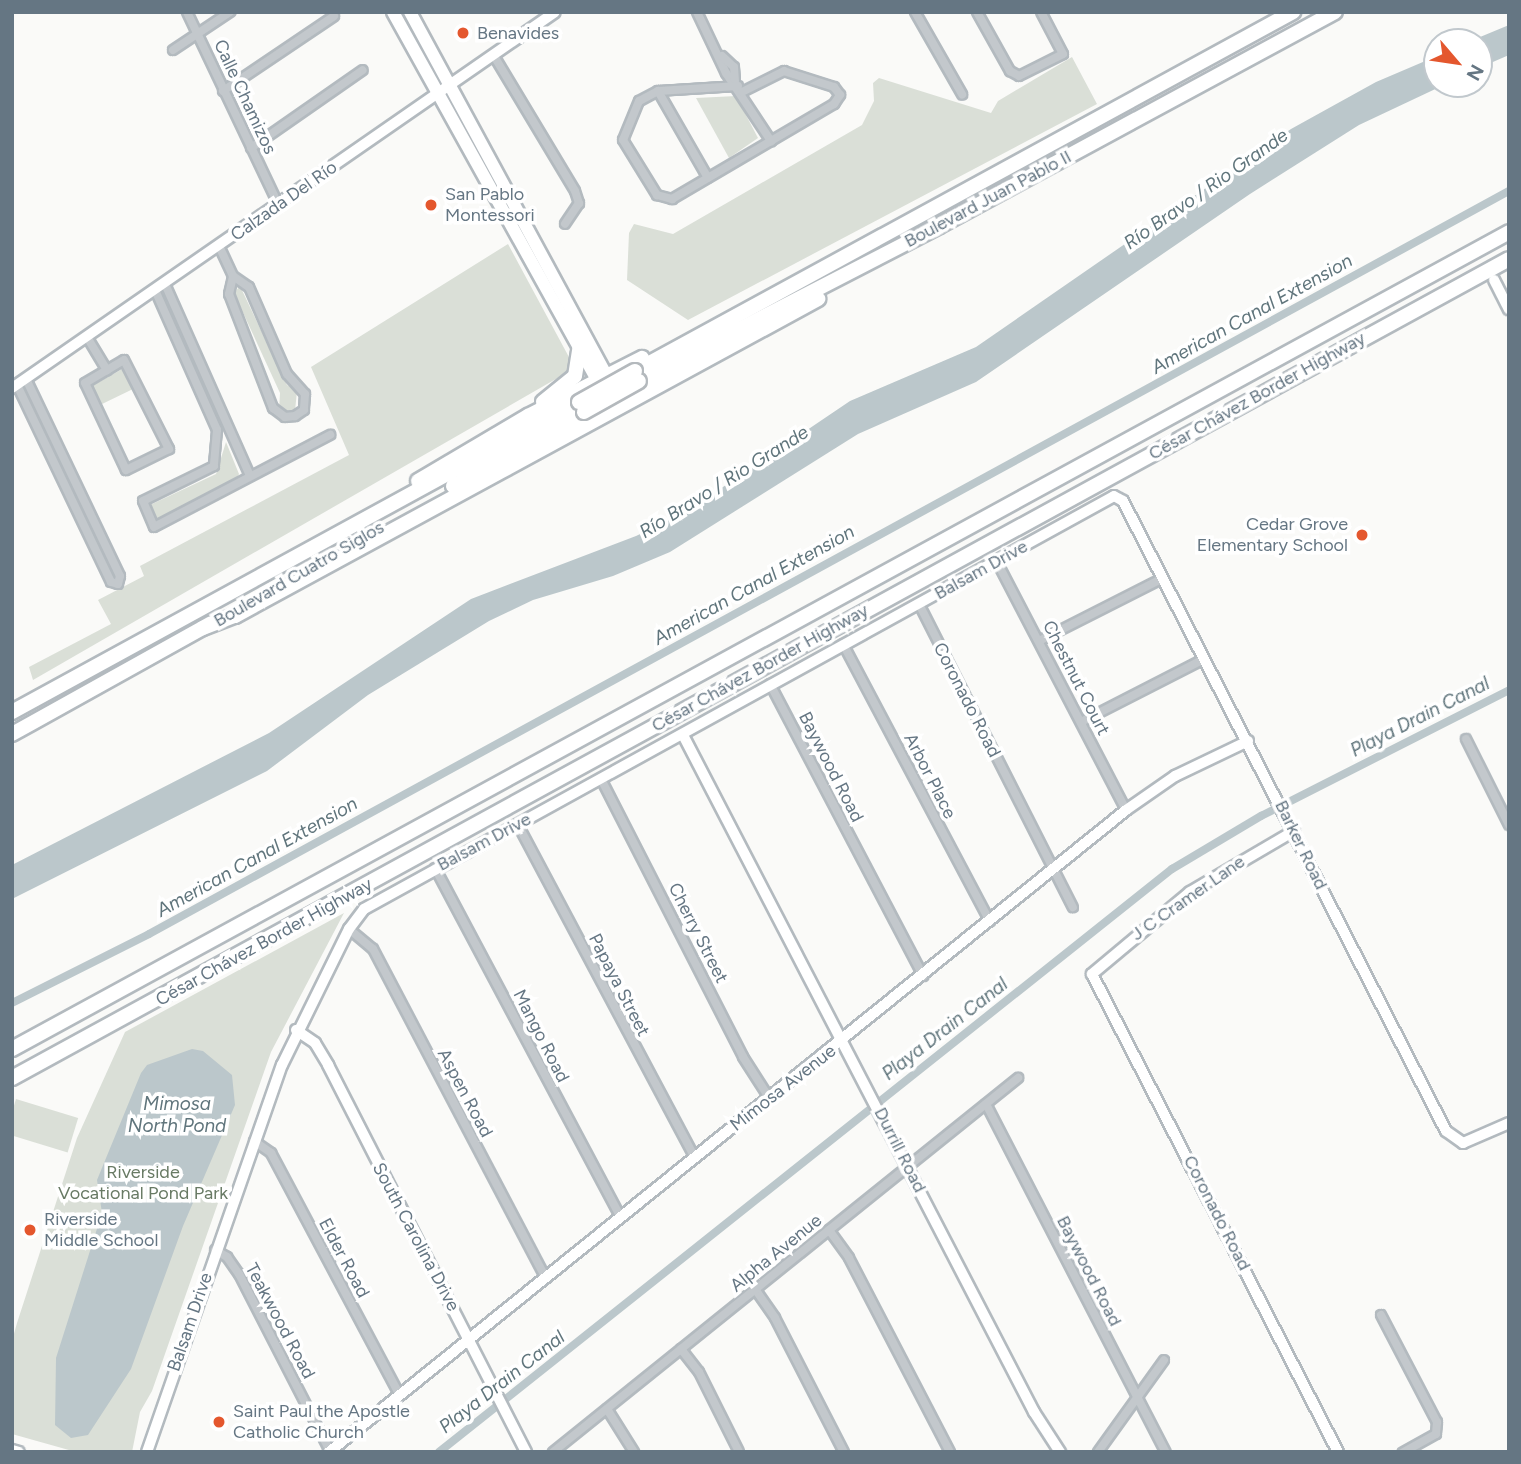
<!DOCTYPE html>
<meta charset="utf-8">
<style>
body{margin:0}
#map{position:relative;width:1521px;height:1464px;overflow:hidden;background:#fafaf8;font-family:Figtree,sans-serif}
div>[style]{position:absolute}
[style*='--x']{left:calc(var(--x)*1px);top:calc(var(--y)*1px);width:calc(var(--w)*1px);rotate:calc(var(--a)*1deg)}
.green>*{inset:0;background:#dadfd7;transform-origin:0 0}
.water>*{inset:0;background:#bbc7cb}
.canal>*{height:8px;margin:-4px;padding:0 4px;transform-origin:4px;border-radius:4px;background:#bbc7cb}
.roads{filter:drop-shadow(2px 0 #b3babf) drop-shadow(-2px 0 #b3babf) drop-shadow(0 2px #b3babf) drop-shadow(0 -2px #b3babf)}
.street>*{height:8px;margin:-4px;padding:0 4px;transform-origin:4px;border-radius:4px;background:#c3c8cc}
.secondary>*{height:10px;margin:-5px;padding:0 5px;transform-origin:5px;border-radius:5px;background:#fff}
.primary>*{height:12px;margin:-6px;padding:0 6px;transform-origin:6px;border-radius:6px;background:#fff}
.highway>*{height:14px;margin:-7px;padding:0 7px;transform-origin:7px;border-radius:7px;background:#fff}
.bridges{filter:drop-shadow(2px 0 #b4b9bd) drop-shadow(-2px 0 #b4b9bd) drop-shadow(0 2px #b4b9bd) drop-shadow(0 -2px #b4b9bd)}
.highway-bridge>*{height:14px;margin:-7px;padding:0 7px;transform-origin:7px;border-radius:7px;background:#fff}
.dots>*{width:19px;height:19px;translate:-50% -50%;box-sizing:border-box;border:4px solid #fff;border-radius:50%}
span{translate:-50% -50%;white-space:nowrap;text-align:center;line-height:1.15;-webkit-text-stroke:7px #fff;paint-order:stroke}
.poi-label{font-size:18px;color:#657683}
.left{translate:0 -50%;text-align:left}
.right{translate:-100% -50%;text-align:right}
.street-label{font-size:18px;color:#657683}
.park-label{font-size:18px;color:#687a64}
.water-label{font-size:19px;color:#60757c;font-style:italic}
.frame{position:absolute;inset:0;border:14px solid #657683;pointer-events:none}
.north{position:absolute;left:1423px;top:28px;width:70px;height:70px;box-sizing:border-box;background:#fff;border:2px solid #c1c8cd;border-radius:50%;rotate:119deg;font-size:19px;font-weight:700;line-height:28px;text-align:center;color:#657683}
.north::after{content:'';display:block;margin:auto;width:24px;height:32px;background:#e4572e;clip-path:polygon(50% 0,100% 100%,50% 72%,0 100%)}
</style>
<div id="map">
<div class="green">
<div style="clip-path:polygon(1072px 57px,1097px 104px,688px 320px,627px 280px,629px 233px,634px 224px,673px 234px,862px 125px,874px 101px,873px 83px,879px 78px,991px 113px,998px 101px)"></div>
<div style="clip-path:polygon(736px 96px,758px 138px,729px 158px,696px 98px)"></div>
<div style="clip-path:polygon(508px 244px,570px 359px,568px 372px,33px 680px,29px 667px,111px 624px,98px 600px,144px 576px,140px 566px,349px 455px,311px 367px)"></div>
<div style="clip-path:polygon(240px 286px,287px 385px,297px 391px,295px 411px,279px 410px,280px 393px,234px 293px)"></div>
<div style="clip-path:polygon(124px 368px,133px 389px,100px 405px,92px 386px)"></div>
<div style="clip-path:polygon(226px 442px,239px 474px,236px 480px,155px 520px,150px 505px,216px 474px)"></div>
<div style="clip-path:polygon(344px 913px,271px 1052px,152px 1391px,140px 1412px,132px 1452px,76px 1452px,12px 1434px,12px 1341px,17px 1323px,77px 1138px,125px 1032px)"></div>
<div style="left:16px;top:1099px;width:65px;height:36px;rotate:17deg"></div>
</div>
<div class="water">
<div style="clip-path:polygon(1509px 25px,1509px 55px,1479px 68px,1479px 42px,1468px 42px)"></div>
<div style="clip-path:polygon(1437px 56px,1437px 84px,1446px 84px,1359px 125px,1250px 194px,976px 382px,858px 434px,670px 552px,613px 576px,533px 600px,489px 621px,368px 695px,267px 771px,12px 899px,12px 865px,269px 733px,471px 599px,636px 536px,686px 512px,850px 401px,976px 347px,1291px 129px,1376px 82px)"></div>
<div style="clip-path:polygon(192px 1049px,203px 1051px,232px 1075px,235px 1105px,183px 1226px,131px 1369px,88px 1435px,71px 1438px,55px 1425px,56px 1358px,102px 1213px,97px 1180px,141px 1073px,147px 1065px)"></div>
</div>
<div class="canal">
<div style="--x:12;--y:1003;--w:153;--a:-26.7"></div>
<div style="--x:149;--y:934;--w:1550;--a:-28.65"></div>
<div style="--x:439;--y:1452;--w:937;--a:-38.5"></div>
<div style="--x:1172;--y:869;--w:104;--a:-30.8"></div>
<div style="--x:1261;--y:816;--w:278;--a:-26.9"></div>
</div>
<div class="roads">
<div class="street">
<div style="--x:187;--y:12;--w:203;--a:64.6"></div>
<div style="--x:697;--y:12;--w:68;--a:64.6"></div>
<div style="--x:726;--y:73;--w:82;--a:56.5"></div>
<div style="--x:915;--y:12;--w:95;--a:60.2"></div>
<div style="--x:977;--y:12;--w:68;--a:60.8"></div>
<div style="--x:1010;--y:71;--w:10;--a:29"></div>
<div style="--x:1019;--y:76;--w:49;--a:-26.6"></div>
<div style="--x:1063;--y:54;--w:47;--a:-117.6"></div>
<div style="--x:173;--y:50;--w:69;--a:-33.7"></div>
<div style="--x:494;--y:56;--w:157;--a:59"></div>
<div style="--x:575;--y:191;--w:13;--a:72"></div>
<div style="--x:579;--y:203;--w:25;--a:124"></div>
<div style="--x:722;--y:56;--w:16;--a:43"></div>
<div style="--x:734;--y:67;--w:14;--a:86"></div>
<div style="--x:738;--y:86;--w:80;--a:176.4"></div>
<div style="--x:658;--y:91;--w:21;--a:152"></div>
<div style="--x:639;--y:101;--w:42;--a:112.3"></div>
<div style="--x:623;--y:140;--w:65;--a:58.3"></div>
<div style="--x:657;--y:195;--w:16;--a:15"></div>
<div style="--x:672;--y:199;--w:188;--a:-30.4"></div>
<div style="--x:834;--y:104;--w:11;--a:-56"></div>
<div style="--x:840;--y:95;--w:10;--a:-127"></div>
<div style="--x:834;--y:87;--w:52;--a:-162.3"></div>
<div style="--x:784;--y:71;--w:47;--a:153.4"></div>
<div style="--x:223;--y:91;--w:134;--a:-34"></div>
<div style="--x:658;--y:91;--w:100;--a:60.1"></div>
<div style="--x:251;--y:148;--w:136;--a:-34.9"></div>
<div style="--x:219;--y:246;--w:33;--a:65"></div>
<div style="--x:233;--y:276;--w:19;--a:35"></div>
<div style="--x:249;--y:287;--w:95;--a:66.4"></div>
<div style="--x:287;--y:374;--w:27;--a:48"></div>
<div style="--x:305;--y:394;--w:16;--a:94"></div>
<div style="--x:304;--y:410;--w:11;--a:146"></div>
<div style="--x:295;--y:416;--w:10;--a:174"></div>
<div style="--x:285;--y:417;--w:15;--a:-143"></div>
<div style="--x:273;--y:408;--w:122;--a:-111.1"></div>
<div style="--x:229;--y:294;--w:18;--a:-77"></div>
<div style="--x:165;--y:284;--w:210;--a:66.1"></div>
<div style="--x:155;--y:290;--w:153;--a:66.1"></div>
<div style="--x:217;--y:430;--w:36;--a:95"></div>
<div style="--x:214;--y:466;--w:79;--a:153.8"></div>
<div style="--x:143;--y:501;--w:28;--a:67"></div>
<div style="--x:154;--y:527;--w:199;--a:-27.6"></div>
<div style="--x:87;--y:337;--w:39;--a:59"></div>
<div style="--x:124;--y:360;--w:100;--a:63.2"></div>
<div style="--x:169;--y:449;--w:48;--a:154"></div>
<div style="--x:126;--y:470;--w:96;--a:-115.2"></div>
<div style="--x:85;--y:383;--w:45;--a:-30.5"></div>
<div style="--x:17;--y:385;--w:218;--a:64.5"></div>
<div style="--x:111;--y:582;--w:7;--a:16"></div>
<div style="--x:118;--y:584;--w:8;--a:-76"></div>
<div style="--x:120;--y:576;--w:218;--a:-115.5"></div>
<div style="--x:997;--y:562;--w:280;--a:62.5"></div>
<div style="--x:919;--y:604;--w:340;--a:63.1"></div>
<div style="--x:1039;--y:641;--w:139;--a:-26.9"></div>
<div style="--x:843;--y:644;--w:314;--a:62.1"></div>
<div style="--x:770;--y:684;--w:330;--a:62.3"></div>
<div style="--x:1081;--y:722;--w:138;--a:-27.1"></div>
<div style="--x:1466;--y:739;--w:96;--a:63.4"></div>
<div style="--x:601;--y:779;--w:312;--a:62.9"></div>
<div style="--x:743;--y:1057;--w:50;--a:57.3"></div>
<div style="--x:518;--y:825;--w:377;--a:62"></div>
<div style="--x:435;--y:868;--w:396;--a:62"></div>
<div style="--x:349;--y:929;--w:31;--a:40"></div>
<div style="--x:373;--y:949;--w:372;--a:62.3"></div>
<div style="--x:986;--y:1104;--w:392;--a:62.7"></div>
<div style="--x:254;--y:1141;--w:21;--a:35"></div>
<div style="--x:271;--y:1153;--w:275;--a:62"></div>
<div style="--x:829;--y:1230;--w:34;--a:54"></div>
<div style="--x:849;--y:1258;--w:219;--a:62.5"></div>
<div style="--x:215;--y:1250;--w:14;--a:30"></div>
<div style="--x:227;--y:1257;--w:21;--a:55"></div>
<div style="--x:239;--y:1274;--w:199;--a:62.8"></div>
<div style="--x:755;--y:1289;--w:35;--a:55"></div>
<div style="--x:775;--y:1318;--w:151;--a:62.8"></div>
<div style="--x:1381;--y:1315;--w:121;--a:62.4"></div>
<div style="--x:1437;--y:1422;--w:12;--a:95"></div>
<div style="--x:1436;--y:1434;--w:38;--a:151"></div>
<div style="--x:681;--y:1349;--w:29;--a:52"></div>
<div style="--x:699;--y:1372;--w:89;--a:63.4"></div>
<div style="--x:607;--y:1409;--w:51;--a:57.9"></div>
<div style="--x:553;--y:1452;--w:597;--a:-38.81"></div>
<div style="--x:1098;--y:1452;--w:113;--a:-54.3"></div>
</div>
<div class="secondary">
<div style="--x:1494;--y:280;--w:33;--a:63"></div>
<div style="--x:12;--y:388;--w:660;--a:-34.7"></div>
<div style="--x:683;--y:735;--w:763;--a:62.59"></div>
<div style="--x:1034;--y:1412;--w:48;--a:57"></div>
<div style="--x:1294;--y:831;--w:121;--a:149.6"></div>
<div style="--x:1190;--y:892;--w:128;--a:140.1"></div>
<div style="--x:1092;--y:974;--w:538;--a:62.77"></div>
<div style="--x:296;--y:1030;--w:23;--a:34"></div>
<div style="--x:315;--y:1043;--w:26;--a:59"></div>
<div style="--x:328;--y:1065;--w:435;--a:62.9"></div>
<div style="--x:12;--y:1450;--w:7;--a:16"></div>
<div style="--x:147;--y:1452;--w:410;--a:-70.8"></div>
<div style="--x:282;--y:1065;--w:152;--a:-63.8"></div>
<div style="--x:349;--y:929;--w:25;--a:-53"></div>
<div style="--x:364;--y:909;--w:856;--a:-28.84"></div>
<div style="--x:1114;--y:496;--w:10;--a:29"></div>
<div style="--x:1123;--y:501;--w:708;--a:62.86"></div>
<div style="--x:1446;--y:1131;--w:21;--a:35"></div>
<div style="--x:1463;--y:1143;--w:50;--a:-23.5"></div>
<div style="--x:329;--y:1452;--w:1023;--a:-38.85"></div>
<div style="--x:1126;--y:810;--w:60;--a:-34.8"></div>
<div style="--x:1175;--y:776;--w:81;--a:-25.6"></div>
</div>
<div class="primary">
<div style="--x:393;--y:12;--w:429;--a:61"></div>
<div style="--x:410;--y:12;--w:421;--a:61.6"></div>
</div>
<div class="highway">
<div style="--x:635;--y:371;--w:750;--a:-28.62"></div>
<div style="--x:639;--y:381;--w:338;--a:-27.3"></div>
<div style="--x:939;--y:226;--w:450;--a:-28.4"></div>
<div style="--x:543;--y:402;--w:41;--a:-39.1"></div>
<div style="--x:575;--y:376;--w:30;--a:-81"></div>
<div style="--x:418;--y:481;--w:128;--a:-30.6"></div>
<div style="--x:528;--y:416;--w:128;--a:-27"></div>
<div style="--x:453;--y:486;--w:150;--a:-29.5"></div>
<div style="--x:203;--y:628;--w:34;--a:-21"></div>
<div style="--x:235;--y:616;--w:664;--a:-28.53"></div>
<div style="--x:12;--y:712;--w:646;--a:-28.67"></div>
<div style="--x:12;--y:734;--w:227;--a:-29.1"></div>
<div style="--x:12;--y:1049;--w:1705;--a:-28.62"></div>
<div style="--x:12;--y:1078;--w:1706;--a:-28.68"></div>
</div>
</div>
<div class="bridges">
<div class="highway-bridge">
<div style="--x:579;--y:402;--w:64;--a:-29"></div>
<div style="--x:584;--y:412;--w:63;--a:-29.4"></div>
</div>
</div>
<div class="dots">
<div style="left:463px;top:33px;background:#e4572e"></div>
<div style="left:431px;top:205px;background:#e4572e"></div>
<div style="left:1362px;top:535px;background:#e4572e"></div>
<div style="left:30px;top:1230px;background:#e4572e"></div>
<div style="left:219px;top:1422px;background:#e4572e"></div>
</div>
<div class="poi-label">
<span class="left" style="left:477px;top:33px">Benavides</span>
<span class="left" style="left:445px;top:205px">San Pablo<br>Montessori</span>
<span class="right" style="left:1348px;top:535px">Cedar Grove<br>Elementary School</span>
<span class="left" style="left:44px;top:1230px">Riverside<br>Middle School</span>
<span class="left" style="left:233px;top:1422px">Saint Paul the Apostle<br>Catholic Church</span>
</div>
<div class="street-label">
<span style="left:245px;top:97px;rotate:65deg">Calle Chamizos</span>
<span style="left:988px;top:199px;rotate:-28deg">Boulevard Juan Pablo II</span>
<span style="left:284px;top:201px;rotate:-35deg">Calzada Del Río</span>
<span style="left:1257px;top:396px;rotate:-29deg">César Chávez Border Highway</span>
<span style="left:981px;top:570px;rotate:-29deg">Balsam Drive</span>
<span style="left:299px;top:574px;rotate:-30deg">Boulevard Cuatro Siglos</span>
<span style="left:760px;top:668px;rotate:-29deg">César Chávez Border Highway</span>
<span style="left:1076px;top:678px;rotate:63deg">Chestnut Court</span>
<span style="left:967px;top:700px;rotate:63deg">Coronado Road</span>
<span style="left:831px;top:767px;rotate:63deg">Baywood Road</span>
<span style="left:930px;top:776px;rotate:63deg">Arbor Place</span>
<span style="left:484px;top:842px;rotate:-28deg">Balsam Drive</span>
<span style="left:1301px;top:845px;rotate:64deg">Barker Road</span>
<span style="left:1188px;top:898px;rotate:-35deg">J C Cramer Lane</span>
<span style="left:698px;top:933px;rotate:63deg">Cherry Street</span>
<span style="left:264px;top:942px;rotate:-29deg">César Chávez Border Highway</span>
<span style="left:619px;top:985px;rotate:63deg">Papaya Street</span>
<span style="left:541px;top:1036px;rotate:63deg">Mango Road</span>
<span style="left:783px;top:1088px;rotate:-38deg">Mimosa Avenue</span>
<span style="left:465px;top:1093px;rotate:62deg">Aspen Road</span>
<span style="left:900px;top:1150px;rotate:63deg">Durrill Road</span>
<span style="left:1217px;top:1213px;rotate:63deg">Coronado Road</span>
<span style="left:416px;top:1237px;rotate:62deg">South Carolina Drive</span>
<span style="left:776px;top:1253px;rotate:-39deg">Alpha Avenue</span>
<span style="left:344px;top:1258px;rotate:62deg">Elder Road</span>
<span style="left:1089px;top:1271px;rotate:63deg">Baywood Road</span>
<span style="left:280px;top:1321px;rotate:62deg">Teakwood Road</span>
<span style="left:190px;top:1322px;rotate:-71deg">Balsam Drive</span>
</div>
<div class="park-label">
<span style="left:143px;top:1183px">Riverside<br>Vocational Pond Park</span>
</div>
<div class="water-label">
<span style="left:1206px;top:189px;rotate:-35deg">Río Bravo / Rio Grande</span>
<span style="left:1252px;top:314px;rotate:-29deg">American Canal Extension</span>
<span style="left:724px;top:482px;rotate:-32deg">Río Bravo / Rio Grande</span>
<span style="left:754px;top:585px;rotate:-29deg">American Canal Extension</span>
<span style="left:1420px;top:717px;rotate:-27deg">Playa Drain Canal</span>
<span style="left:257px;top:857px;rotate:-29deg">American Canal Extension</span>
<span style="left:945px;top:1029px;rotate:-38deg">Playa Drain Canal</span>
<span style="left:177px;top:1115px">Mimosa<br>North Pond</span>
<span style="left:502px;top:1382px;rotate:-38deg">Playa Drain Canal</span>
</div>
<div class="frame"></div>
<div class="north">N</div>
</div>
